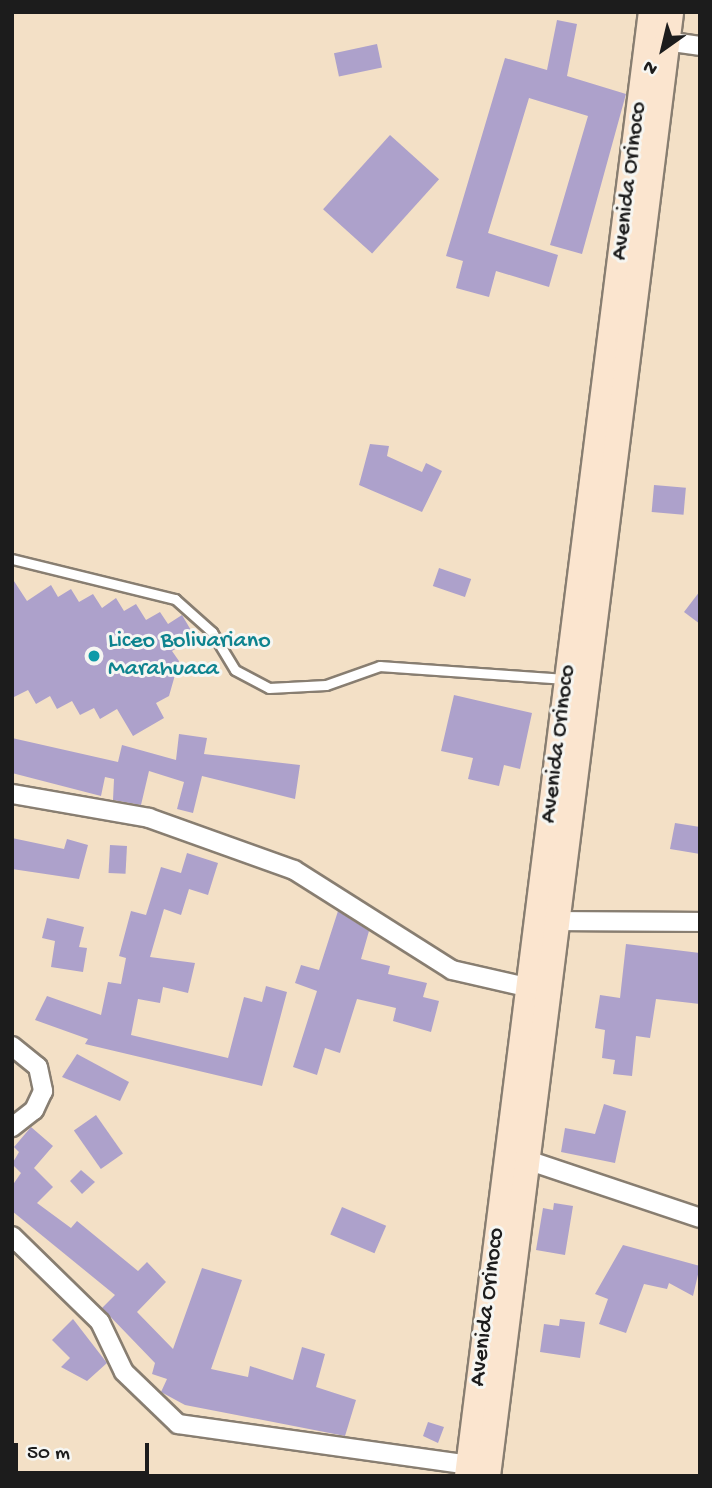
<!DOCTYPE html>
<style>
body{margin:0}
#map{position:relative;width:712px;height:1488px;overflow:hidden;background:#f3e0c6;font-family:"Gochi Hand",sans-serif}
div>[style]{position:absolute}
[style*='--x']{left:calc(var(--x)*1px);top:calc(var(--y)*1px);width:calc(var(--w)*1px);rotate:calc(var(--a)*1deg)}
.building>*{inset:0;background:#ada1cb;transform-origin:0 0}
.roads{filter:drop-shadow(2px 0 #887e71) drop-shadow(-2px 0 #887e71) drop-shadow(0 2px #887e71) drop-shadow(0 -2px #887e71)}
.lane>*{height:9px;margin:-4.5px;padding:0 4.5px;transform-origin:4.5px;border-radius:4.5px;background:#fff}
.street>*{height:18px;margin:-9px;padding:0 9px;transform-origin:9px;border-radius:9px;background:#fff}
.secondary>*{height:24px;margin:-12px;padding:0 12px;transform-origin:12px;border-radius:12px;background:#fbe5cf}
.dots>*{width:19px;height:19px;translate:-50% -50%;box-sizing:border-box;border:4px solid #f6f6f2;border-radius:50%}
span{translate:-50% -50%;white-space:nowrap;text-align:center;line-height:1.15;-webkit-text-stroke:6px #f6f6f2;paint-order:stroke}
.street-label{font-size:24px;color:#1c1c1c}
.culture-label{font-size:24px;color:#0d838f}
.left{translate:0 -50%;text-align:left}
.frame{position:absolute;inset:0;border:14px solid #1c1c1c;pointer-events:none}
.north{position:absolute;left:628px;top:14px;width:70px;height:70px;-webkit-text-stroke:5px #f6f6f2;paint-order:stroke;rotate:214deg;font-size:19px;font-weight:700;line-height:28px;text-align:center;color:#1c1c1c}
.north::after{content:'';display:block;margin:auto;width:24px;height:32px;background:#1c1c1c;clip-path:polygon(50% 0,100% 100%,50% 72%,0 100%)}
.scale{position:absolute;left:14px;top:1443px;width:135px;height:32px;box-sizing:border-box;border:4px solid #1c1c1c;border-top:0;padding-left:9px;font-size:21px;line-height:24px;white-space:nowrap;color:#1c1c1c;-webkit-text-stroke:5px #f6f6f2;paint-order:stroke}
</style>
<div id="map">
<div class="building">
<div style="clip-path:polygon(557px 20px,577px 24px,567px 76px,626px 94px,582px 254px,550px 245px,588px 116px,529px 98px,488px 233px,558px 255px,549px 287px,496px 271px,489px 297px,456px 288px,463px 261px,446px 256px,505px 58px,547px 70px)"></div>
<div style="left:377px;top:44px;width:24px;height:44px;rotate:78deg"></div>
<div style="left:390px;top:135px;width:66px;height:100px;rotate:42deg"></div>
<div style="clip-path:polygon(370px 444px,389px 446px,387px 456px,422px 472px,426px 463px,442px 471px,422px 512px,359px 485px)"></div>
<div style="left:654px;top:485px;width:32px;height:27px;rotate:5deg"></div>
<div style="left:439px;top:568px;width:34px;height:19px;rotate:19deg"></div>
<div style="clip-path:polygon(12px 578px,27px 601px,51px 585px,58px 597px,71px 589px,79px 602px,93px 594px,102px 608px,116px 598px,124px 611px,136px 604px,146px 620px,160px 612px,168px 624px,182px 615px,195px 637px,172px 651px,179px 661px,169px 696px,156px 703px,164px 718px,133px 736px,117px 709px,100px 719px,94px 708px,80px 715px,72px 701px,57px 709px,50px 696px,36px 704px,28px 690px,12px 698px)"></div>
<div style="clip-path:polygon(700px 591px,700px 624px,684px 612px)"></div>
<div style="clip-path:polygon(454px 695px,532px 713px,520px 769px,504px 765px,499px 786px,468px 779px,473px 758px,441px 751px)"></div>
<div style="clip-path:polygon(179px 734px,207px 738px,204px 754px,300px 765px,295px 799px,202px 776px,193px 813px,177px 809px,184px 782px,149px 771px,141px 805px,113px 800px,114px 779px,105px 777px,101px 796px,12px 773px,12px 738px,118px 762px,122px 745px,176px 760px)"></div>
<div style="clip-path:polygon(675px 823px,700px 827px,700px 854px,670px 849px)"></div>
<div style="clip-path:polygon(12px 838px,64px 849px,67px 839px,88px 845px,79px 879px,12px 869px)"></div>
<div style="left:110px;top:845px;width:17px;height:28px;rotate:3deg"></div>
<div style="clip-path:polygon(187px 853px,218px 863px,208px 895px,189px 889px,181px 915px,164px 909px,150px 957px,195px 963px,188px 993px,163px 987px,160px 1003px,138px 999px,131px 1035px,228px 1058px,244px 997px,262px 1002px,266px 986px,287px 992px,262px 1086px,85px 1044px,88px 1039px,35px 1020px,47px 996px,101px 1015px,108px 982px,121px 984px,126px 958px,119px 956px,131px 911px,146px 915px,161px 867px,181px 873px)"></div>
<div style="clip-path:polygon(338px 911px,369px 931px,361px 959px,390px 966px,388px 974px,427px 983px,423px 997px,439px 1001px,431px 1032px,393px 1021px,396px 1008px,357px 999px,340px 1053px,325px 1048px,317px 1075px,293px 1067px,317px 991px,295px 983px,301px 965px,319px 970px)"></div>
<div style="clip-path:polygon(47px 918px,84px 927px,79px 947px,87px 948px,83px 972px,51px 967px,55px 941px,42px 938px)"></div>
<div style="clip-path:polygon(626px 944px,700px 953px,700px 1004px,656px 999px,650px 1038px,636px 1036px,632px 1076px,613px 1074px,615px 1060px,602px 1058px,605px 1030px,595px 1028px,600px 995px,620px 998px)"></div>
<div style="clip-path:polygon(77px 1054px,129px 1082px,120px 1101px,62px 1077px)"></div>
<div style="clip-path:polygon(604px 1104px,626px 1111px,615px 1163px,561px 1152px,565px 1128px,595px 1134px)"></div>
<div style="left:96px;top:1115px;width:47px;height:27px;rotate:55deg"></div>
<div style="clip-path:polygon(31px 1127px,53px 1146px,34px 1168px,53px 1187px,37px 1203px,71px 1228px,77px 1221px,138px 1271px,147px 1262px,166px 1282px,137px 1312px,173px 1349px,202px 1268px,242px 1280px,211px 1369px,248px 1377px,250px 1366px,293px 1380px,302px 1347px,325px 1354px,316px 1387px,356px 1400px,345px 1436px,185px 1405px,161px 1392px,167px 1379px,152px 1374px,155px 1363px,102px 1308px,115px 1295px,12px 1211px,12px 1186px,21px 1173px,12px 1164px,19px 1152px,14px 1147px)"></div>
<div style="clip-path:polygon(81px 1170px,95px 1182px,82px 1194px,70px 1181px)"></div>
<div style="clip-path:polygon(554px 1203px,573px 1206px,565px 1255px,536px 1250px,543px 1208px,553px 1210px)"></div>
<div style="left:342px;top:1207px;width:48px;height:30px;rotate:23deg"></div>
<div style="clip-path:polygon(623px 1245px,700px 1266px,693px 1296px,669px 1283px,667px 1289px,644px 1284px,626px 1333px,599px 1324px,608px 1299px,595px 1294px)"></div>
<div style="clip-path:polygon(73px 1319px,107px 1363px,87px 1381px,61px 1367px,70px 1358px,52px 1340px)"></div>
<div style="clip-path:polygon(560px 1319px,585px 1322px,580px 1358px,540px 1352px,544px 1324px,559px 1326px)"></div>
<div style="clip-path:polygon(428px 1422px,444px 1427px,438px 1443px,423px 1436px)"></div>
</div>
<div class="roads">
<div class="lane">
<div style="--x:12;--y:559;--w:168;--a:13.8"></div>
<div style="--x:175;--y:599;--w:50;--a:41.7"></div>
<div style="--x:212;--y:632;--w:44;--a:58.8"></div>
<div style="--x:235;--y:670;--w:38;--a:28"></div>
<div style="--x:269;--y:688;--w:57;--a:-3"></div>
<div style="--x:326;--y:685;--w:57;--a:-19.4"></div>
<div style="--x:380;--y:666;--w:185;--a:4"></div>
</div>
<div class="street">
<div style="--x:658;--y:40;--w:42;--a:8.1"></div>
<div style="--x:12;--y:794;--w:139;--a:9.9"></div>
<div style="--x:149;--y:818;--w:154;--a:19.7"></div>
<div style="--x:294;--y:870;--w:187;--a:32.3"></div>
<div style="--x:452;--y:970;--w:89;--a:12.9"></div>
<div style="--x:559;--y:921;--w:141;--a:0.4"></div>
<div style="--x:12;--y:1046;--w:33;--a:39"></div>
<div style="--x:38;--y:1067;--w:25;--a:78"></div>
<div style="--x:43;--y:1091;--w:21;--a:115"></div>
<div style="--x:34;--y:1110;--w:28;--a:142"></div>
<div style="--x:527;--y:1160;--w:182;--a:18.5"></div>
<div style="--x:12;--y:1236;--w:123;--a:44.3"></div>
<div style="--x:100;--y:1322;--w:55;--a:64.4"></div>
<div style="--x:124;--y:1372;--w:75;--a:43.9"></div>
<div style="--x:178;--y:1424;--w:293;--a:8"></div>
</div>
<div class="secondary">
<div style="--x:467;--y:1476;--w:1476;--a:-82.84"></div>
<div style="--x:488;--y:1476;--w:1475;--a:-82.87"></div>
</div>
</div>
<div class="dots">
<div style="left:94px;top:656px;background:#0f9aa8"></div>
</div>
<div class="street-label">
<span style="left:630px;top:181px;rotate:-83deg">Avenida Orinoco</span>
<span style="left:559px;top:744px;rotate:-83deg">Avenida Orinoco</span>
<span style="left:488px;top:1307px;rotate:-83deg">Avenida Orinoco</span>
</div>
<div class="culture-label">
<span class="left" style="left:108px;top:656px">Liceo Bolivariano<br>Marahuaca</span>
</div>
<div class="frame"></div>
<div class="north">N</div>
<div class="scale">50 m</div>
</div>
